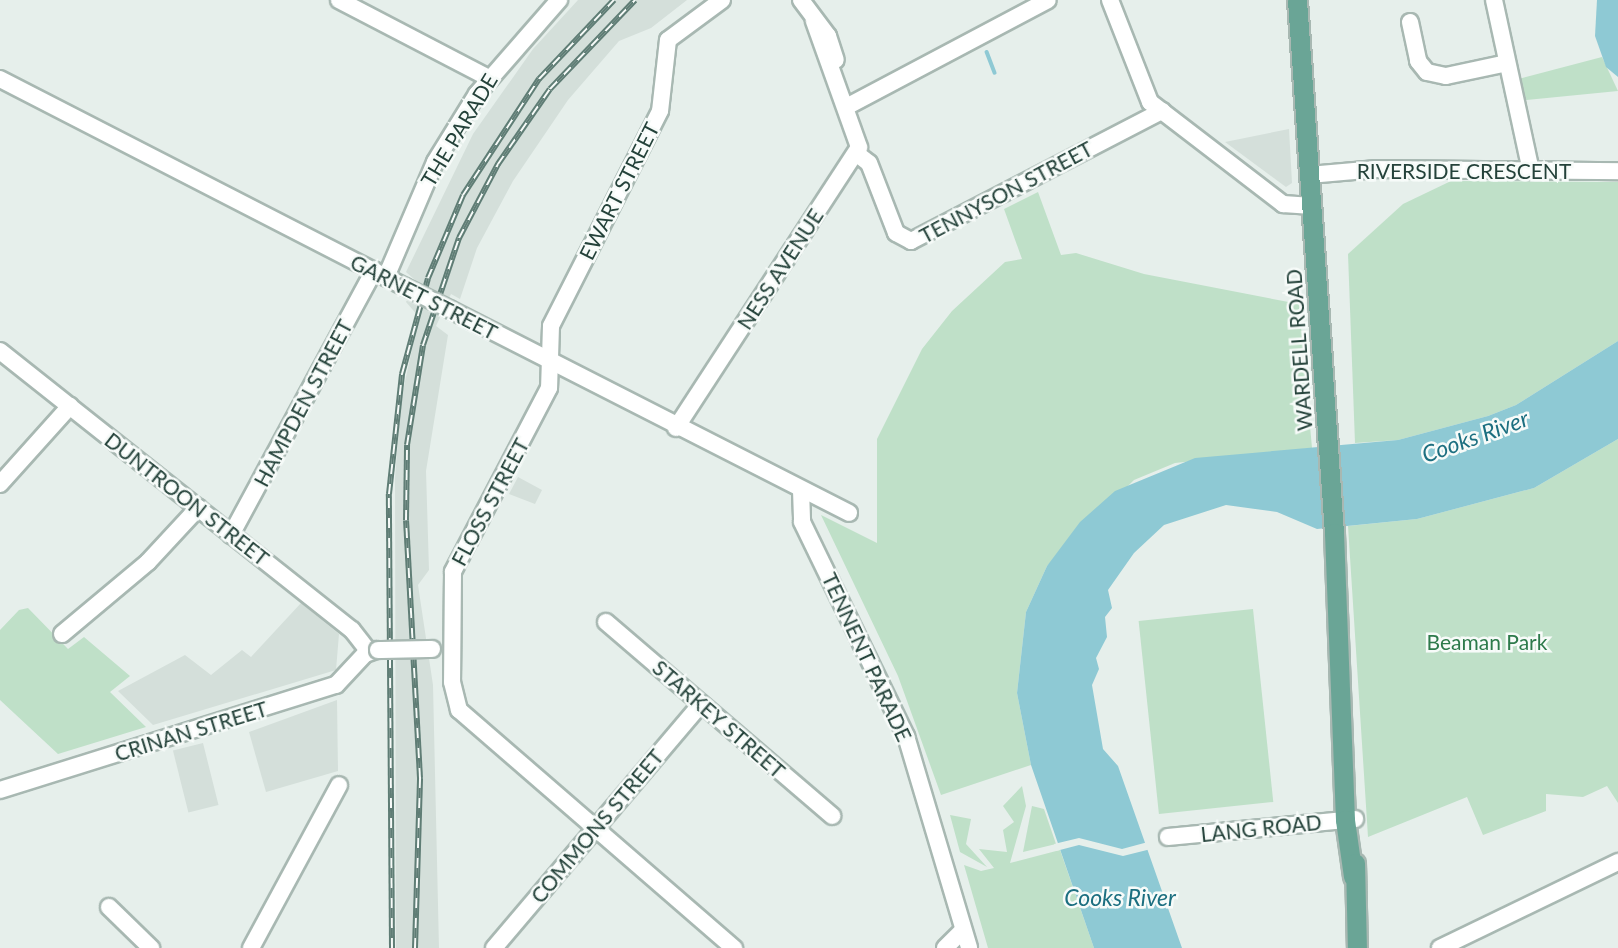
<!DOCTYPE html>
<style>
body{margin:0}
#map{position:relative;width:1618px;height:948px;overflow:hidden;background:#e6efeb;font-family:Lato,sans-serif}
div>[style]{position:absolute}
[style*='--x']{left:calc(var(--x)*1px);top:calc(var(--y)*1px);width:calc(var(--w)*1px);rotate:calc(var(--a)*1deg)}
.built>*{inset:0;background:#d4dfda;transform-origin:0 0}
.green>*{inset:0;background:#bfe0c8;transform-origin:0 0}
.water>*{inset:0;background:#8ec9d4}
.pier>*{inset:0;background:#e6efeb}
.stream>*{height:3.5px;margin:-1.75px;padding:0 1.75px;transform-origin:1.75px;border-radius:1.75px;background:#8ec9d4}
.roads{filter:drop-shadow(2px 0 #a8b8b2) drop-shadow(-2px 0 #a8b8b2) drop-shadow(0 2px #a8b8b2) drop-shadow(0 -2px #a8b8b2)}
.minor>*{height:16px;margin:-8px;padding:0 8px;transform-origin:8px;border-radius:8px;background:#fff}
.major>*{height:19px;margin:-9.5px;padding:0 9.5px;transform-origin:9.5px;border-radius:9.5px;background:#6aa596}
.rail>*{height:6px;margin-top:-3px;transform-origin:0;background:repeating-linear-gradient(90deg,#f7fbf9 0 10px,#5f7d75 0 20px);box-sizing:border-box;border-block:2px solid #5f7d75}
.bridges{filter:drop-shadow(2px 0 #a8b8b2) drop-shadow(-2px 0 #a8b8b2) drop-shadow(0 2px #a8b8b2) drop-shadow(0 -2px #a8b8b2)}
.minor-bridge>*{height:16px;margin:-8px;padding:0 8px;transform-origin:8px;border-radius:8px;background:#fff}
span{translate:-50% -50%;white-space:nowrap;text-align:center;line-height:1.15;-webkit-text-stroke:5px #f7fbf9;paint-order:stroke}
.street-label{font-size:21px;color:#24423a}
.park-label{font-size:21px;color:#2d7a4b}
.water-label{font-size:23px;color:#1c6f80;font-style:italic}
</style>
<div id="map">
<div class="built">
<div style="clip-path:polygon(578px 0,687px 0,651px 28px,619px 41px,568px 100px,513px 181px,477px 248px,460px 299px,451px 294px,436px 326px,448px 335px,426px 471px,429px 570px,418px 585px,433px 685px,439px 948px,396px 948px,395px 478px,401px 400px,419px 317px,406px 302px,415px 280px,406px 272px,473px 134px,533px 49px)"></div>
<div style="clip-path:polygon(1289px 129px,1292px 183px,1286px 187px,1225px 142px)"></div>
<div style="clip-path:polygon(518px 477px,542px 490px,535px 504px,509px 494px)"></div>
<div style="clip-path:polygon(301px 603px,339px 634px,336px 670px,153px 725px,118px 691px,185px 655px,211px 675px,242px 650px,251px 657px)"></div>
<div style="clip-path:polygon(337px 700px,338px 771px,266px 792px,249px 732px)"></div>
<div style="left:203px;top:743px;width:64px;height:31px;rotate:76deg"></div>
</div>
<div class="green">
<div style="clip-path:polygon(1602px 57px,1618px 91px,1516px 101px,1511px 81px)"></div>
<div style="clip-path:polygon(1451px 181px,1618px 182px,1618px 341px,1516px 405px,1488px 416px,1398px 440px,1355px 443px,1348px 254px,1403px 204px)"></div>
<div style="clip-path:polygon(1038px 192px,1061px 255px,1076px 253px,1144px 274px,1299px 304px,1312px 448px,1175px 463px,1134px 480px,1047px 566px,1026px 612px,1017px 693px,1031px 765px,941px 795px,898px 676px,821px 515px,877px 543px,877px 439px,922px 349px,952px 311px,1005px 262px,1022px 259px,1004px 209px)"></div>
<div style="clip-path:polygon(1618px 439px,1618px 803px,1607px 786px,1583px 797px,1546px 794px,1546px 811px,1483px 835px,1467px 797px,1368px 837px,1348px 526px,1417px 519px,1534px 488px)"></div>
<div style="clip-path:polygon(28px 608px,68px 649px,84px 637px,130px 676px,110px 692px,146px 727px,58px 754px,0 700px,0 630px,19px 610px)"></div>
<div style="left:1253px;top:609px;width:194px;height:115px;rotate:84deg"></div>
<div style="clip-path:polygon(1022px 786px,1026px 806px,1010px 863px,1060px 850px,1094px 948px,988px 948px,964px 865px,981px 871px,994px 868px,979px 849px,1007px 852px,1003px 830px,1014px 822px,1003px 806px)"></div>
<div style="clip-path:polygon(1032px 806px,1044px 809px,1056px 844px,1023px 852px)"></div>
<div style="clip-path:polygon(950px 815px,971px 819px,966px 844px,987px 867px,960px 852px)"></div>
</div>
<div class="water">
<div style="clip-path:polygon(1597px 0,1618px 0,1618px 77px,1606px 67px,1595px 36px)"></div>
<div style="clip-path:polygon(1618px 341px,1618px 439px,1534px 488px,1417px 519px,1317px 529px,1277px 512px,1226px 505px,1164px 525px,1134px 553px,1108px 590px,1112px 608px,1105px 617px,1107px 637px,1096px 658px,1099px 669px,1092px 685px,1103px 749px,1118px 766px,1182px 948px,1094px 948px,1031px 765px,1017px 693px,1026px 612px,1047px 566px,1080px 522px,1115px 491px,1195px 458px,1398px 440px,1488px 416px,1516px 405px)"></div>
</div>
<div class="pier">
<div style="clip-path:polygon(1079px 838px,1122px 849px,1148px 842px,1151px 849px,1123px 856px,1079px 845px,1056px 851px,1054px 844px)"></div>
</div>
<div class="stream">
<div style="--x:987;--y:52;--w:22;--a:69"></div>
</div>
<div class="roads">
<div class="minor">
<div style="--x:339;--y:0;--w:169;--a:27.5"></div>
<div style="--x:722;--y:0;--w:67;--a:143.5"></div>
<div style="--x:668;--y:40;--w:71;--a:96.4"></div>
<div style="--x:660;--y:111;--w:241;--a:116.9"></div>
<div style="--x:551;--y:326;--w:62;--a:91.8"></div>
<div style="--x:549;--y:388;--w:208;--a:117.6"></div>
<div style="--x:453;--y:572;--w:110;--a:90.5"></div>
<div style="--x:452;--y:682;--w:29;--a:76"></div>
<div style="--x:459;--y:710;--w:364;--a:40.9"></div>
<div style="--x:801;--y:0;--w:45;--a:53.1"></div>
<div style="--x:828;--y:36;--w:25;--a:72"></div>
<div style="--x:1110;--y:0;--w:110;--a:68.6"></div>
<div style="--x:1150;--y:102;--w:168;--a:37.5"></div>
<div style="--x:1283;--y:204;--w:29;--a:4"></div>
<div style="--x:1494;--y:0;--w:175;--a:77.8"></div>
<div style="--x:1410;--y:22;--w:40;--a:78"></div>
<div style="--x:1418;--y:61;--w:14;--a:51"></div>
<div style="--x:1427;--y:72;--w:19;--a:12"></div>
<div style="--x:1446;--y:76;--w:62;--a:-12"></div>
<div style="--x:0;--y:79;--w:455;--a:27.2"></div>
<div style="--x:848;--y:106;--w:226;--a:-27.9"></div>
<div style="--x:856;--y:153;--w:16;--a:38"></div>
<div style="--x:869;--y:163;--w:75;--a:68.9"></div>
<div style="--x:896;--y:233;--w:17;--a:28"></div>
<div style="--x:911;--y:241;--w:283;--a:-27.4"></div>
<div style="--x:1309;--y:175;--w:68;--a:-5"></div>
<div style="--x:1377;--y:169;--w:241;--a:0.5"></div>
<div style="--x:386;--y:277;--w:125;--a:-66.9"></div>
<div style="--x:435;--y:162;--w:80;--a:-58.3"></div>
<div style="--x:477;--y:94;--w:125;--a:-48.9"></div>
<div style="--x:449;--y:309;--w:449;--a:27"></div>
<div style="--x:0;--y:351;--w:449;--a:38.4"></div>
<div style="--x:352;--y:630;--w:28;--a:52"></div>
<div style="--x:676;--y:428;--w:335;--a:-56.9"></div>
<div style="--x:859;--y:147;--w:134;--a:-109.7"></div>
<div style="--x:0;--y:484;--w:105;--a:-48.1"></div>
<div style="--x:801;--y:490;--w:32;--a:88"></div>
<div style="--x:802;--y:522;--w:238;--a:64.1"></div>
<div style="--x:906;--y:736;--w:221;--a:73.4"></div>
<div style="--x:231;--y:535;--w:301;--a:-61.6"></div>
<div style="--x:606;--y:622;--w:298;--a:40.6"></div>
<div style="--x:62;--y:634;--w:112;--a:-39.9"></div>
<div style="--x:148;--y:562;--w:74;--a:-47.2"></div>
<div style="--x:0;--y:790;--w:352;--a:-17.4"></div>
<div style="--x:336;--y:685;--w:42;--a:-46.9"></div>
<div style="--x:365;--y:654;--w:12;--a:-20"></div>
<div style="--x:1168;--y:837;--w:188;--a:-5.5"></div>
<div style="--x:109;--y:907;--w:59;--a:44.3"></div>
<div style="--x:251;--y:948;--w:185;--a:-61.6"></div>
<div style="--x:494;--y:948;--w:320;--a:-49.7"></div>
<div style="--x:945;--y:948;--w:25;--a:-45"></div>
<div style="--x:1440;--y:948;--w:198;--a:-25.8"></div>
</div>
<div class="major">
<div style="--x:1297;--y:0;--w:534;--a:86.03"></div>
<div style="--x:1334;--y:533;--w:287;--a:87.8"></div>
<div style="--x:1345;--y:820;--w:57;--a:81.9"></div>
<div style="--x:1355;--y:863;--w:85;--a:88.7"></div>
</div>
</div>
<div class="rail">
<div style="--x:392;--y:948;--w:454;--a:-90.4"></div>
<div style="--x:389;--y:494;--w:121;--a:-83.8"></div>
<div style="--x:402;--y:374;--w:99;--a:-74.8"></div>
<div style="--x:428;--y:278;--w:90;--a:-67.1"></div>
<div style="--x:463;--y:195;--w:139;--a:-56.8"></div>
<div style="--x:539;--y:79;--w:109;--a:-46.5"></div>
<div style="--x:415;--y:948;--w:170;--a:-88.3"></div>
<div style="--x:420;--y:778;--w:258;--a:-93.1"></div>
<div style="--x:406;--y:520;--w:75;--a:-89.2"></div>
<div style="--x:407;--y:445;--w:101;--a:-80.9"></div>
<div style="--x:423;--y:345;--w:113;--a:-71.4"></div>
<div style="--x:459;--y:238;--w:84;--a:-62.2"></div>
<div style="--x:498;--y:164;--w:91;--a:-55.3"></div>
<div style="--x:550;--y:89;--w:123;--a:-46.3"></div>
</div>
<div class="bridges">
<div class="minor-bridge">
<div style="--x:405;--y:287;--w:49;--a:26.6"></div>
<div style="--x:378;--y:650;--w:54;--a:-1.1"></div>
</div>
</div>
<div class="street-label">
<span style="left:459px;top:130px;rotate:-59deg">THE PARADE</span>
<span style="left:1464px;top:171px">RIVERSIDE CRESCENT</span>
<span style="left:619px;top:191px;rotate:-63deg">EWART STREET</span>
<span style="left:1006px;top:192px;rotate:-28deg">TENNYSON STREET</span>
<span style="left:780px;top:269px;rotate:-57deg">NESS AVENUE</span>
<span style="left:424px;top:297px;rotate:27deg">GARNET STREET</span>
<span style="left:1299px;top:350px;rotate:-94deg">WARDELL ROAD</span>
<span style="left:303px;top:403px;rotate:-62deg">HAMPDEN STREET</span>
<span style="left:187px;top:499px;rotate:38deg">DUNTROON STREET</span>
<span style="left:490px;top:502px;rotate:-62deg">FLOSS STREET</span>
<span style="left:867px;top:657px;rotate:65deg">TENNENT PARADE</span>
<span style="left:719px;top:719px;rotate:41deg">STARKEY STREET</span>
<span style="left:191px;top:731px;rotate:-17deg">CRINAN STREET</span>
<span style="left:597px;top:826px;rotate:-50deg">COMMONS STREET</span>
<span style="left:1261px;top:828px;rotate:-6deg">LANG ROAD</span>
</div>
<div class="park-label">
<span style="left:1487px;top:642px">Beaman Park</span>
</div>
<div class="water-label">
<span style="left:1475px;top:436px;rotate:-20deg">Cooks River</span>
<span style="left:1120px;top:897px">Cooks River</span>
</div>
</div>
